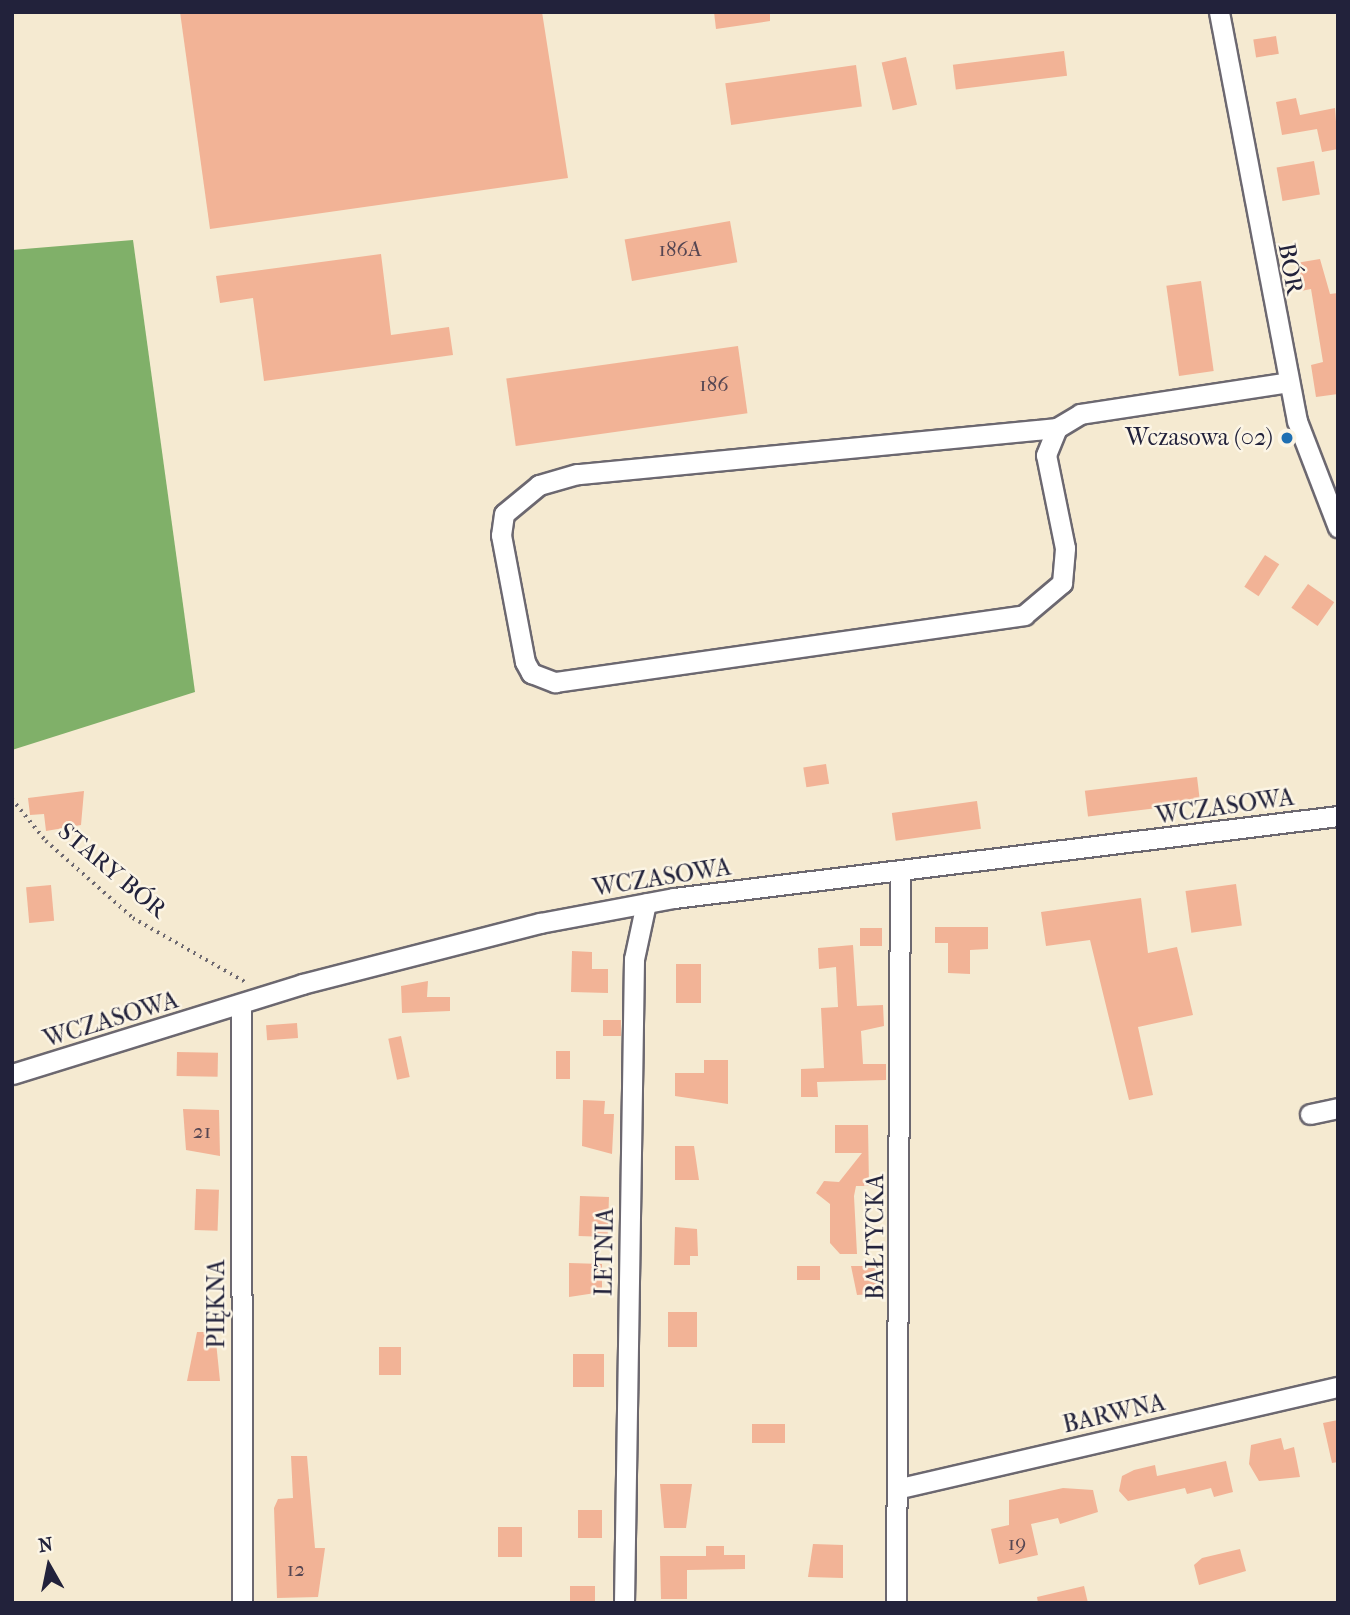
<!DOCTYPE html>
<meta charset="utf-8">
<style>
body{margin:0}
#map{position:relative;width:1350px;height:1615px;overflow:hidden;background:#f5ead1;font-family:"IM FELL French Canon",serif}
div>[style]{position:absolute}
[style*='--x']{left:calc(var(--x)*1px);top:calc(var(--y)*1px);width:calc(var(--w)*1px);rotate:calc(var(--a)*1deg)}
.forest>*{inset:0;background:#80b069}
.building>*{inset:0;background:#f2b396;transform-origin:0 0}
.path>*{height:3.5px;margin-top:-1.75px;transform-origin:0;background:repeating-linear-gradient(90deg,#6c6870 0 2px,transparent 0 7px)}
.roads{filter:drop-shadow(2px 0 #6c6870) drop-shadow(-2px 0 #6c6870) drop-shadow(0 2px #6c6870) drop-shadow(0 -2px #6c6870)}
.minor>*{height:19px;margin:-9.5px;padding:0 9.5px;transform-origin:9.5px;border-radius:9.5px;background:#fff}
.dots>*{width:19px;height:19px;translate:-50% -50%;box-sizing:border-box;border:4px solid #fcf5e5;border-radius:50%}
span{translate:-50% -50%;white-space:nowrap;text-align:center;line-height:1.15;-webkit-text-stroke:5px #fcf5e5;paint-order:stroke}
.number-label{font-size:21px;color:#564652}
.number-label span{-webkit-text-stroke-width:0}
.street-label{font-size:24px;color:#22223b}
.poi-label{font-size:24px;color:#22223b}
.right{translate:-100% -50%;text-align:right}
.frame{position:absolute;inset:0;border:14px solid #22223b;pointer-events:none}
.north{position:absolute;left:14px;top:1531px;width:70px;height:70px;-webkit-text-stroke:5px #fcf5e5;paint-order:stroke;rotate:351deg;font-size:19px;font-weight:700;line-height:28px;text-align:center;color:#22223b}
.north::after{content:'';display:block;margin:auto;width:24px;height:32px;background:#22223b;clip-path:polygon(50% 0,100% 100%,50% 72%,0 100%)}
</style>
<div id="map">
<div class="forest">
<div style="clip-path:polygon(133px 240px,195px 692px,12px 750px,12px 250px)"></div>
</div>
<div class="building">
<div style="clip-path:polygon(180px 12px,542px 12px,568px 178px,210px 229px)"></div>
<div style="clip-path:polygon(714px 12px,770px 12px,770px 21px,716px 29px)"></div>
<div style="left:1276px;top:36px;width:18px;height:23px;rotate:81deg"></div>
<div style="left:1064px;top:51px;width:25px;height:112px;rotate:83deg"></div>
<div style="left:906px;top:57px;width:49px;height:25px;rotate:77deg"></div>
<div style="left:856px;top:65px;width:42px;height:132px;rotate:82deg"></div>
<div style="clip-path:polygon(1296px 98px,1300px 115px,1335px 108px,1338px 149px,1322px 152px,1317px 129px,1282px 135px,1276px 102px)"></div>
<div style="left:1314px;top:161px;width:34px;height:38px;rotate:80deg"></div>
<div style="left:730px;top:221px;width:42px;height:107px;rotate:80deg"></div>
<div style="clip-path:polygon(381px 254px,391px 335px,449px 327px,453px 355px,264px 381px,253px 298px,220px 303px,216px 276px)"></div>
<div style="clip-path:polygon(1320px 259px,1330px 294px,1338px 293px,1338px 394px,1316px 397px,1311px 365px,1323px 362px,1311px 289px,1301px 291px,1296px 263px)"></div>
<div style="left:1201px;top:281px;width:91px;height:35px;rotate:82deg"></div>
<div style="left:738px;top:346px;width:68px;height:234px;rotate:82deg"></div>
<div style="left:1265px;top:555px;width:17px;height:38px;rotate:33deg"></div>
<div style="left:1308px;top:584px;width:32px;height:29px;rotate:35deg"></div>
<div style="left:826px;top:764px;width:20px;height:23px;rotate:81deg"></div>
<div style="left:1197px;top:777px;width:26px;height:113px;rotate:83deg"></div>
<div style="clip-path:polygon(84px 791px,81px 825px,46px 831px,44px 814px,30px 815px,28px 798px)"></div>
<div style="left:977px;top:801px;width:28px;height:86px;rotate:82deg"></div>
<div style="left:1236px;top:884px;width:42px;height:51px;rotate:82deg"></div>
<div style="left:51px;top:885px;width:36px;height:25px;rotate:85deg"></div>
<div style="clip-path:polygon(1141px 898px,1148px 953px,1177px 947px,1193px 1015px,1138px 1027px,1153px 1095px,1129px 1100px,1090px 940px,1046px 946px,1041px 912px)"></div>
<div style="clip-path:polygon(935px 927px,988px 927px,988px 949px,970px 950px,970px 974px,948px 973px,948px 943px,935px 943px)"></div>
<div style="left:882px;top:928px;width:18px;height:22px;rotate:90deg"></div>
<div style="clip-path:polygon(853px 945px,857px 1006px,883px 1005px,884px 1026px,861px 1031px,863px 1064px,886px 1064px,886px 1080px,817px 1082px,818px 1097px,801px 1097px,801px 1069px,824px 1068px,821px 1008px,838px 1007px,836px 967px,819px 969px,818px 948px)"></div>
<div style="clip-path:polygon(572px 951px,592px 952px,592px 969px,608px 969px,608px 993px,571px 992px)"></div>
<div style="left:676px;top:964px;width:25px;height:39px"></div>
<div style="clip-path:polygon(428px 981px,427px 997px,450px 997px,450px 1011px,402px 1013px,401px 986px)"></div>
<div style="left:603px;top:1020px;width:18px;height:16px"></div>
<div style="left:297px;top:1023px;width:15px;height:31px;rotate:86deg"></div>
<div style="left:401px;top:1036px;width:42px;height:13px;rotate:78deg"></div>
<div style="left:556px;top:1051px;width:14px;height:28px"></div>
<div style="left:177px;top:1052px;width:41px;height:24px;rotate:1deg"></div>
<div style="clip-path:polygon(704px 1060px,728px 1060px,728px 1104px,675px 1096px,675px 1073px,704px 1073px)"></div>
<div style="clip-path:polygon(583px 1100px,605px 1101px,604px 1114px,614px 1114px,612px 1154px,582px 1146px)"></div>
<div style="clip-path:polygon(183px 1109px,219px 1110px,220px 1156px,186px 1150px)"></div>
<div style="clip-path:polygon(835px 1125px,868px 1125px,869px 1186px,856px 1186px,854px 1196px,857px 1254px,840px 1254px,830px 1243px,830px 1204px,816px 1193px,824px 1181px,839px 1182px,862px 1153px,835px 1153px)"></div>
<div style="clip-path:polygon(675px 1146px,694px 1146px,699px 1180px,675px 1180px)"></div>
<div style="left:196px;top:1189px;width:23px;height:41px;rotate:2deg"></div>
<div style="left:580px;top:1196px;width:29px;height:40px;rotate:2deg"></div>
<div style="clip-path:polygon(675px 1227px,697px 1229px,698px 1256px,690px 1256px,690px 1265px,674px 1265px)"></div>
<div style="clip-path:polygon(569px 1263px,602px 1264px,602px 1292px,569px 1297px)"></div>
<div style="left:797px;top:1266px;width:23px;height:14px"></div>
<div style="clip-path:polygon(851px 1266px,884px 1266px,885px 1293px,857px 1295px)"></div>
<div style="left:668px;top:1312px;width:29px;height:35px"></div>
<div style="clip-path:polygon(197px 1332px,215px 1332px,220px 1381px,187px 1381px)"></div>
<div style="left:401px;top:1347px;width:28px;height:22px;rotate:90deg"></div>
<div style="left:573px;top:1354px;width:31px;height:33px"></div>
<div style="clip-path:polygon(1338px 1420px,1338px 1462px,1332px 1463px,1323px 1423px)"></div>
<div style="left:752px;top:1424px;width:33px;height:19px"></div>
<div style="clip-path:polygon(1281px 1438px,1284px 1450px,1294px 1447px,1300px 1477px,1259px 1481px,1249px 1464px,1251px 1445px)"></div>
<div style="clip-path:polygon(291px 1456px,307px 1456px,315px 1548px,325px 1548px,318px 1597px,277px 1598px,274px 1508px,278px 1499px,293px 1498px)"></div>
<div style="clip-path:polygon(1226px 1461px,1233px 1492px,1214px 1497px,1211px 1488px,1187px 1494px,1185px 1488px,1128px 1501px,1119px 1491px,1122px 1476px,1134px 1470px,1155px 1465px,1157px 1476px)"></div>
<div style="clip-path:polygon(660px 1484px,692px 1484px,686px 1528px,664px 1528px)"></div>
<div style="clip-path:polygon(1063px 1488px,1093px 1490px,1098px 1512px,1060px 1524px,1058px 1518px,1031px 1524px,1038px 1555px,999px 1564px,991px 1529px,1009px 1525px,1009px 1500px)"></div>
<div style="left:578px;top:1510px;width:24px;height:28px"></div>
<div style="left:498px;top:1527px;width:24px;height:30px"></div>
<div style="clip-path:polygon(813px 1544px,843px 1545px,843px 1578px,808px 1577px)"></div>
<div style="clip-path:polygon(706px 1546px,724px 1546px,724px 1555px,745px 1555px,745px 1569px,687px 1570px,687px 1599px,661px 1599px,660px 1556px,706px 1556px)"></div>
<div style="clip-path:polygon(1240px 1549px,1246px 1571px,1199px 1585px,1194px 1565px,1202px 1558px)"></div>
<div style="left:595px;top:1586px;width:17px;height:25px;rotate:90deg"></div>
<div style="clip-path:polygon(1084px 1586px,1088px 1603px,1038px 1603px,1037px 1597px)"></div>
</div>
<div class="path">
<div style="--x:12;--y:799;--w:54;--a:51"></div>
<div style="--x:46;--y:841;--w:116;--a:41.5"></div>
<div style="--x:133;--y:918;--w:129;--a:29.7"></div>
</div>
<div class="roads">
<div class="minor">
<div style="--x:1219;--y:12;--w:416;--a:79.2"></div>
<div style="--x:1297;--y:421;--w:114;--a:68.9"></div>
<div style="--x:1057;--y:428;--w:482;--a:174.5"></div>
<div style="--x:577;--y:474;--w:40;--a:164"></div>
<div style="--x:539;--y:485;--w:45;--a:140.4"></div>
<div style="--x:504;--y:514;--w:21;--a:98"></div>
<div style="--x:501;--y:535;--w:129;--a:79.3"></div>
<div style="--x:525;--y:662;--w:13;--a:61"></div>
<div style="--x:531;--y:673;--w:26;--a:21"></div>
<div style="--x:555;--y:682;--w:474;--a:-8.1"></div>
<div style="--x:1024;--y:615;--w:50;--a:-40.1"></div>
<div style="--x:1062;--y:583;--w:35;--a:-85"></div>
<div style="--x:1065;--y:548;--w:95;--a:-101.5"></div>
<div style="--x:1046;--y:455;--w:29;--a:-68"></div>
<div style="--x:1057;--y:428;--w:27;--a:-31"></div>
<div style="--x:1080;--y:414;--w:210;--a:-8.7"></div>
<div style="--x:241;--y:1004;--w:599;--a:89.9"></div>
<div style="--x:12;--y:1074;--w:304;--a:-17.2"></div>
<div style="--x:302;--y:984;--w:246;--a:-14.4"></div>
<div style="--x:540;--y:923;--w:136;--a:-10.6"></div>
<div style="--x:674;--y:898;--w:669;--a:-7.04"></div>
<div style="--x:1310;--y:1114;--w:29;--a:-12"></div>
<div style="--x:900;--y:1488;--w:449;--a:-13"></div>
<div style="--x:624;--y:1603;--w:644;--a:-89.11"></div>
<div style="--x:634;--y:959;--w:57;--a:-77.9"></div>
<div style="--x:896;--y:1603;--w:732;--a:-89.69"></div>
</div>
</div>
<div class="dots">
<div style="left:1287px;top:438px;background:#1f6fb2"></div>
</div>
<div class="number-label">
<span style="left:680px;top:249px">186A</span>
<span style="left:714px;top:384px">186</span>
<span style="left:202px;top:1131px">21</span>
<span style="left:1017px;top:1543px">19</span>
<span style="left:296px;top:1569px">12</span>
</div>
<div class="street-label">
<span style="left:1290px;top:269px;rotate:80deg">BÓR</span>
<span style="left:1225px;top:807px;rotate:-8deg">WCZASOWA</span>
<span style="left:112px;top:871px;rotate:40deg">STARY BÓR</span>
<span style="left:662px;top:878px;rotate:-9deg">WCZASOWA</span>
<span style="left:111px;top:1020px;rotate:-17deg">WCZASOWA</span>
<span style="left:876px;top:1237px;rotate:-90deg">BAŁTYCKA</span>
<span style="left:605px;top:1252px;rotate:-89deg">LETNIA</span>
<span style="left:217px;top:1304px;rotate:-90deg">PIĘKNA</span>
<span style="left:1114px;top:1414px;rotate:-13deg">BARWNA</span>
</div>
<div class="poi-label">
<span class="right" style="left:1273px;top:438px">Wczasowa (02)</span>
</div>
<div class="frame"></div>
<div class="north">N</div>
</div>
